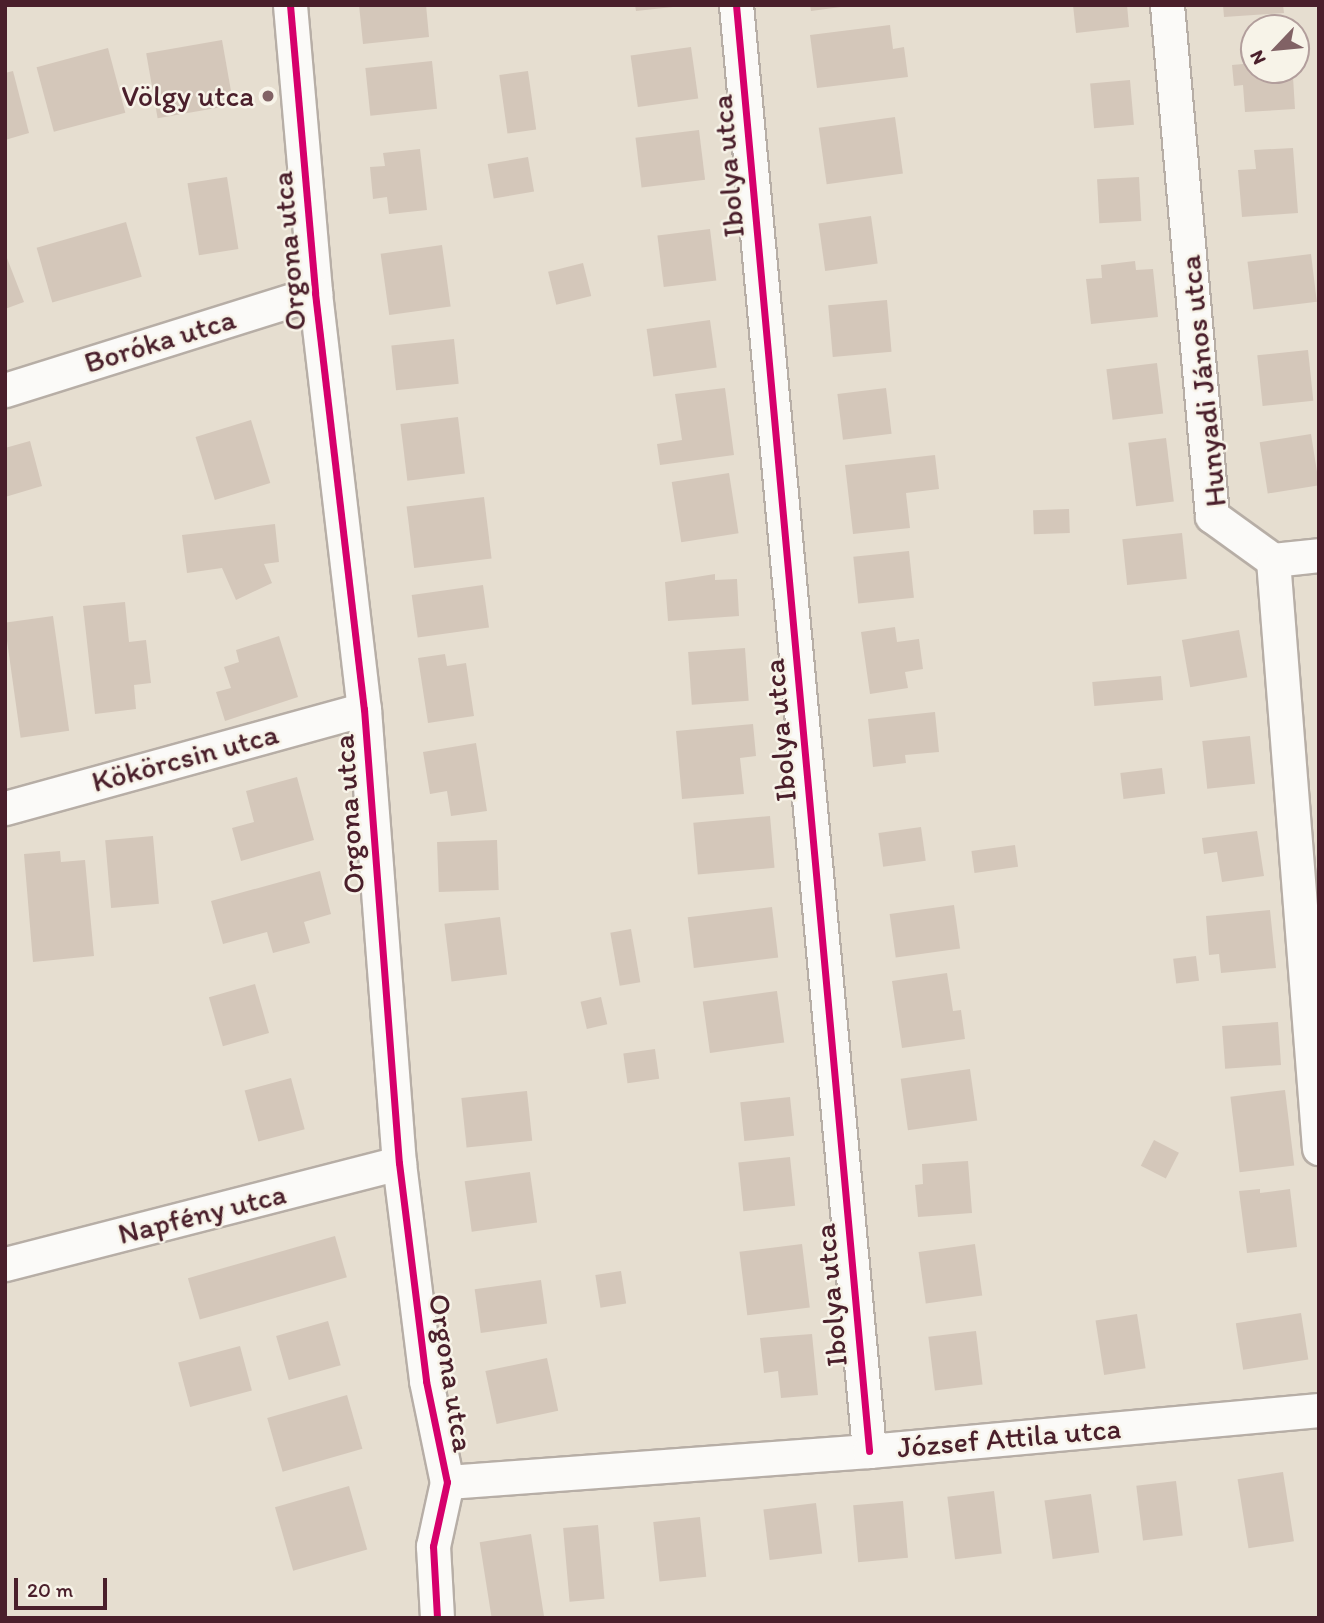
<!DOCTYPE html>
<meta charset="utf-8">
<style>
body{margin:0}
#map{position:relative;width:1324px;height:1623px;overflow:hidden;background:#e6ded0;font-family:Itim,sans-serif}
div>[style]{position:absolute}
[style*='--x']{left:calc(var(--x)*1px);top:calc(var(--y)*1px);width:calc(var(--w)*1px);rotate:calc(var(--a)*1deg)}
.building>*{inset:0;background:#d4c7ba;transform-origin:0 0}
.roads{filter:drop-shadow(2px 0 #b7aea6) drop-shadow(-2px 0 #b7aea6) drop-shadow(0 2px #b7aea6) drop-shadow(0 -2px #b7aea6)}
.minor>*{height:33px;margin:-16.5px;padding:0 16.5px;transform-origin:16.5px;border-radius:16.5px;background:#fbfaf8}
.cycleway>*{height:7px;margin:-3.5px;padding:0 3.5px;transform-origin:3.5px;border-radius:3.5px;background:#d6006c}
.dots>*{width:19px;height:19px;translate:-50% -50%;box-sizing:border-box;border:4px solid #f7f3e8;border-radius:50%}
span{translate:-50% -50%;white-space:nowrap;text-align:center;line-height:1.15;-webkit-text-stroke:5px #f7f3e8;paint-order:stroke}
.poi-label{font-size:30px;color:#4a1f2b}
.right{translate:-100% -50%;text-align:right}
.street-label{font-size:30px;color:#4a1f2b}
.frame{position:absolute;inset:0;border:7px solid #4a1f2b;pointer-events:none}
.north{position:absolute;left:1240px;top:14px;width:70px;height:70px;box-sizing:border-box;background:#f7f3e8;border:2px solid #b29e9c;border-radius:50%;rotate:244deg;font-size:19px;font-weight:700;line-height:28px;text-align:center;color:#4a1f2b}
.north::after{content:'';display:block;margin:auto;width:24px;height:32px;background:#816265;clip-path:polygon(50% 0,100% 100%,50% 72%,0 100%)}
.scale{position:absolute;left:14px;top:1578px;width:93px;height:32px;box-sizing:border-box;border:4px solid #4a1f2b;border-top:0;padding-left:9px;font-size:21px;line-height:24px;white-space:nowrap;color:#4a1f2b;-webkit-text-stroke:5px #f7f3e8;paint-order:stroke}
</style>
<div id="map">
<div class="building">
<div style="clip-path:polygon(359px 5px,426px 5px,429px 37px,363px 44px)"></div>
<div style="clip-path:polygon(635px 5px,673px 5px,673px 7px,636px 11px)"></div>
<div style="clip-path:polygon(810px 5px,841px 5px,841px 7px,811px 11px)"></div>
<div style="clip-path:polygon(1073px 5px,1127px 5px,1129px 27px,1076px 33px)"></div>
<div style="clip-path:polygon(1223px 5px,1283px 5px,1284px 13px,1224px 17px)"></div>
<div style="clip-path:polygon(890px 25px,893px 49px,904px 47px,908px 77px,817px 88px,810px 35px)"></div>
<div style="left:222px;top:40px;width:66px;height:77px;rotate:80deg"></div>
<div style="left:691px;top:47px;width:52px;height:61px;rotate:82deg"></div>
<div style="left:108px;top:48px;width:67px;height:74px;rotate:75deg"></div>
<div style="left:432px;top:61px;width:48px;height:67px;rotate:84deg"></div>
<div style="clip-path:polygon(1254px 63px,1254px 70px,1271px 70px,1271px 79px,1293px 77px,1295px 109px,1245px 112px,1243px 85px,1234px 86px,1232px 65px)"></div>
<div style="clip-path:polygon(13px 71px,29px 133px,5px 140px,5px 73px)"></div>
<div style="left:528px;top:71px;width:59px;height:29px;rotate:82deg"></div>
<div style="left:1130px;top:80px;width:45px;height:40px;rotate:85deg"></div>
<div style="left:895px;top:117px;width:57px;height:77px;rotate:82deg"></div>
<div style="left:699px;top:130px;width:50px;height:64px;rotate:83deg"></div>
<div style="clip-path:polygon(1293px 148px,1298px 213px,1242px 217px,1238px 170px,1256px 169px,1254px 150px)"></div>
<div style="clip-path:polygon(420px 149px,427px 210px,389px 214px,387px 197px,373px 199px,370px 167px,385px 166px,383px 153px)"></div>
<div style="left:528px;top:157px;width:35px;height:41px;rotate:80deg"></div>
<div style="left:227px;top:177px;width:73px;height:40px;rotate:81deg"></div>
<div style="left:1139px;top:177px;width:44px;height:42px;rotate:87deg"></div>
<div style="left:871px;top:216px;width:48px;height:53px;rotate:82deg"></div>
<div style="left:126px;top:222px;width:57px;height:93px;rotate:74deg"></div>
<div style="left:710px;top:229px;width:52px;height:53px;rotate:83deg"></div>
<div style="left:442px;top:245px;width:62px;height:62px;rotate:82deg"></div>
<div style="clip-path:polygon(5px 253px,24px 302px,5px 309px)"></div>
<div style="left:1311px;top:254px;width:48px;height:64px;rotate:83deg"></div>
<div style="clip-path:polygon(1135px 261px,1136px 270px,1153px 269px,1158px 317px,1091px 324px,1086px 279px,1102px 278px,1101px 265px)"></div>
<div style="left:583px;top:263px;width:34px;height:36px;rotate:76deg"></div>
<div style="left:887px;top:300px;width:52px;height:59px;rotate:85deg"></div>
<div style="left:710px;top:320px;width:48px;height:64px;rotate:82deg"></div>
<div style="left:454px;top:339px;width:45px;height:63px;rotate:84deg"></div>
<div style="left:1308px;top:350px;width:51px;height:51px;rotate:84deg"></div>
<div style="left:1157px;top:363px;width:51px;height:51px;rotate:83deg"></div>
<div style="clip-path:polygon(725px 388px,734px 455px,660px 465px,657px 444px,682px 440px,675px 394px)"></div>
<div style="left:886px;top:388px;width:46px;height:49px;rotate:83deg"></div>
<div style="left:458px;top:417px;width:57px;height:58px;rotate:83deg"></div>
<div style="left:251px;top:420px;width:66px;height:58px;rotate:73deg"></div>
<div style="left:1311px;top:434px;width:52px;height:52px;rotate:81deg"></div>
<div style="left:1166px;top:438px;width:64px;height:38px;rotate:83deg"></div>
<div style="clip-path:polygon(30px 441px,42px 486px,5px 497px,5px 448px)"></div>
<div style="clip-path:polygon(935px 455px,939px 489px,906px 493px,910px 528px,853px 534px,845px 465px)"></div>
<div style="left:729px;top:473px;width:61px;height:58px;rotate:81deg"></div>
<div style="left:484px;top:497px;width:62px;height:78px;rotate:83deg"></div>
<div style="left:1069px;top:509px;width:24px;height:36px;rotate:88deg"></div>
<div style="clip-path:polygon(275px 524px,279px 562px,264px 564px,272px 583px,236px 600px,222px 568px,187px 573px,182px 535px)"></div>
<div style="left:1182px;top:533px;width:46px;height:60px;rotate:84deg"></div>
<div style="left:909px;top:551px;width:47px;height:56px;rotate:84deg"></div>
<div style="clip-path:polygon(715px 574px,715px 580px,737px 579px,739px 616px,668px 621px,665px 582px)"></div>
<div style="left:483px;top:585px;width:43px;height:72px;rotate:82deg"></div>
<div style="clip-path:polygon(125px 602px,129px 642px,146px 640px,151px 683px,134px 685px,136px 709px,95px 714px,83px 606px)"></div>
<div style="left:53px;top:616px;width:116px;height:49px;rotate:82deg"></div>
<div style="clip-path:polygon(895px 627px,897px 642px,919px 639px,923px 669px,905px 672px,908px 688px,870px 694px,861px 632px)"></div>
<div style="left:1239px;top:630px;width:48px;height:58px;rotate:80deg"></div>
<div style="clip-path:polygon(279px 636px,298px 697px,225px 721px,216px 692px,231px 688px,224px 667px,239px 662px,236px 650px)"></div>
<div style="left:745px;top:648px;width:53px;height:57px;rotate:86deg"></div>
<div style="clip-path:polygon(445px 654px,447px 666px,466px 663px,474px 716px,428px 723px,418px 658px)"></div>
<div style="left:1161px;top:676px;width:24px;height:69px;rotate:85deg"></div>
<div style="clip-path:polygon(935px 712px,939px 752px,905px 755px,906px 763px,873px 767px,868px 719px)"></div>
<div style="clip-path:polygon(753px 724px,756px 756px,740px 758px,744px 794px,682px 799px,676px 731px)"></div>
<div style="left:1250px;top:736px;width:48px;height:48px;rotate:84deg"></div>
<div style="clip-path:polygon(476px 743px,487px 811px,451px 816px,447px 791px,430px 794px,423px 752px)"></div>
<div style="left:1162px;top:768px;width:26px;height:42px;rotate:83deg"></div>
<div style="clip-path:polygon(297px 777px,314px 840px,241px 861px,232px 828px,254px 822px,246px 791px)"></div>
<div style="left:770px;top:816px;width:52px;height:77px;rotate:85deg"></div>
<div style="left:921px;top:827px;width:34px;height:43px;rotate:82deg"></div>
<div style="clip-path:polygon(1257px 831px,1264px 876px,1222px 882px,1217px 852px,1204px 854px,1202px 838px)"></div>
<div style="left:153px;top:836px;width:68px;height:48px;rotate:85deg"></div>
<div style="left:497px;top:840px;width:50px;height:60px;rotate:88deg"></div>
<div style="left:1015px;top:845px;width:22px;height:44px;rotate:82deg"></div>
<div style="clip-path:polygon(60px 851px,61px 862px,85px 860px,94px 956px,33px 962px,24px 854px)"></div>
<div style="clip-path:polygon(320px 871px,331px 914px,304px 922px,310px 943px,273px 953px,267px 932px,223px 944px,211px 901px)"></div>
<div style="left:954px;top:905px;width:44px;height:65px;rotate:82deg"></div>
<div style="left:772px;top:907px;width:51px;height:85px;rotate:83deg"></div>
<div style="clip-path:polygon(1270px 910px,1276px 968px,1221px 973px,1219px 954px,1209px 955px,1206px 916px)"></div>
<div style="left:500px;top:917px;width:58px;height:56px;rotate:83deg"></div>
<div style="left:631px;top:929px;width:54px;height:21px;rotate:80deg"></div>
<div style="left:1196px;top:956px;width:25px;height:23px;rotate:83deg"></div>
<div style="clip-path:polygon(947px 973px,953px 1011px,961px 1010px,965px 1039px,902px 1048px,892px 981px)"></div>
<div style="left:255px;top:984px;width:51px;height:48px;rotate:74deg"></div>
<div style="left:777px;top:991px;width:52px;height:75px;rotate:82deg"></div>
<div style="left:601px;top:997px;width:28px;height:21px;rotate:77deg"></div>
<div style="left:1278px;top:1022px;width:43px;height:56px;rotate:86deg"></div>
<div style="left:655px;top:1049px;width:30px;height:32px;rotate:82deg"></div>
<div style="left:970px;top:1069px;width:52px;height:70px;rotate:82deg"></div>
<div style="left:291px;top:1078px;width:53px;height:48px;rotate:75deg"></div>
<div style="left:1285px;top:1090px;width:76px;height:55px;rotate:83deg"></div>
<div style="left:527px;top:1091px;width:50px;height:66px;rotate:84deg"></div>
<div style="left:790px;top:1097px;width:39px;height:50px;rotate:84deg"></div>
<div style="left:1154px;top:1140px;width:28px;height:29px;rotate:27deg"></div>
<div style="left:790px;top:1157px;width:49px;height:52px;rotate:84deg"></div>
<div style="clip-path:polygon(968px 1161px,972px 1213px,918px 1217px,915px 1185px,923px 1184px,922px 1164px)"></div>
<div style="left:530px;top:1172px;width:51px;height:66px;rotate:82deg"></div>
<div style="clip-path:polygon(1260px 1189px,1260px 1193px,1290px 1189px,1297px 1247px,1247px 1253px,1239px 1191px)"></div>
<div style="left:335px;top:1236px;width:43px;height:153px;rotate:74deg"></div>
<div style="left:802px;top:1244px;width:64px;height:63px;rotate:83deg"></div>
<div style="left:975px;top:1244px;width:52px;height:57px;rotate:82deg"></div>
<div style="left:621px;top:1271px;width:33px;height:26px;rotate:81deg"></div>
<div style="left:541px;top:1280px;width:44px;height:67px;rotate:82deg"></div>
<div style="left:1301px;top:1313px;width:47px;height:66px;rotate:81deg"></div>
<div style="left:1137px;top:1314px;width:55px;height:42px;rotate:81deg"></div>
<div style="left:328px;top:1321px;width:46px;height:54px;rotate:74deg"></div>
<div style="left:976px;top:1331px;width:54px;height:48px;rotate:83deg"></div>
<div style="clip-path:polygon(812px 1334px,818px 1395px,781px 1398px,778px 1371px,764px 1373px,760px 1338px)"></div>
<div style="left:240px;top:1346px;width:46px;height:64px;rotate:75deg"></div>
<div style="left:547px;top:1358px;width:54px;height:63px;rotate:78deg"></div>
<div style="left:347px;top:1395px;width:56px;height:83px;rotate:74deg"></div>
<div style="left:1283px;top:1472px;width:70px;height:46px;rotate:81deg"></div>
<div style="left:1176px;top:1481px;width:55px;height:40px;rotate:83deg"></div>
<div style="left:349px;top:1486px;width:66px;height:77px;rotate:74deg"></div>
<div style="left:994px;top:1491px;width:63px;height:47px;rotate:83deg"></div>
<div style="left:1091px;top:1494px;width:59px;height:47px;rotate:82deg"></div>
<div style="left:903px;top:1501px;width:57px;height:50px;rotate:85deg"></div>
<div style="left:816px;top:1503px;width:51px;height:53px;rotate:83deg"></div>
<div style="left:700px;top:1517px;width:60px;height:47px;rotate:84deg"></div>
<div style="left:598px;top:1525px;width:74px;height:35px;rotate:85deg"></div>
<div style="left:531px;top:1534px;width:85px;height:52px;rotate:81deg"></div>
</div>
<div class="roads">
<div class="minor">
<div style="--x:290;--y:5;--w:289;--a:85"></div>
<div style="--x:315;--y:293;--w:419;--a:83.3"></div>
<div style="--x:364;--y:709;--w:455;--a:85.6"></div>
<div style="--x:399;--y:1163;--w:220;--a:82.9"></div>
<div style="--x:426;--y:1381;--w:103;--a:78.3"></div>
<div style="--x:447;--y:1482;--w:66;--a:102.3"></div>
<div style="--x:433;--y:1546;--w:72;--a:86.8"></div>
<div style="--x:736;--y:5;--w:1452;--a:84.74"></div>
<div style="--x:1167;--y:5;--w:513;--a:84.97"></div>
<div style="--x:1212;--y:516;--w:75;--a:35.8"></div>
<div style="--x:1273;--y:560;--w:590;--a:85.53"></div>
<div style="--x:5;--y:390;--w:325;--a:-17.4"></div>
<div style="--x:1273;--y:560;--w:46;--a:-6.2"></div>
<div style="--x:5;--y:808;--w:372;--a:-15.4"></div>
<div style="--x:5;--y:1264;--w:407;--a:-14.4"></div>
<div style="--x:447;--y:1482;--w:423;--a:-4.2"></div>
<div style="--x:869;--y:1451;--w:452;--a:-5.2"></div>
</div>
</div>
<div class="cycleway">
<div style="--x:290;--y:5;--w:289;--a:85"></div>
<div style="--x:315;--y:293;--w:419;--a:83.3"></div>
<div style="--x:364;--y:709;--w:455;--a:85.6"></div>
<div style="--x:399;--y:1163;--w:220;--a:82.9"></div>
<div style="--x:426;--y:1381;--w:103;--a:78.3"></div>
<div style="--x:447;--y:1482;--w:66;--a:102.3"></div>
<div style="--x:433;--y:1546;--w:72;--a:86.8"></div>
<div style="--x:736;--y:5;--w:1452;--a:84.74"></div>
</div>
<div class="dots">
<div style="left:268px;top:96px;background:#816265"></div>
</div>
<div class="poi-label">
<span class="right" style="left:254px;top:96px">Völgy utca</span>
</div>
<div class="street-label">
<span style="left:728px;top:166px;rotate:-95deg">Ibolya utca</span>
<span style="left:289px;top:251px;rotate:-95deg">Orgona utca</span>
<span style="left:160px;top:341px;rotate:-17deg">Boróka utca</span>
<span style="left:1203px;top:381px;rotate:-96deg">Hunyadi János utca</span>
<span style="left:780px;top:730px;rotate:-95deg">Ibolya utca</span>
<span style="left:185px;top:758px;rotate:-15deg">Kökörcsin utca</span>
<span style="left:349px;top:814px;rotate:-94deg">Orgona utca</span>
<span style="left:202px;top:1214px;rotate:-14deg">Napfény utca</span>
<span style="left:831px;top:1295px;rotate:-95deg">Ibolya utca</span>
<span style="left:451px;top:1373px;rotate:81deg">Orgona utca</span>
<span style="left:1009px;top:1438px;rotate:-5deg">József Attila utca</span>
</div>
<div class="frame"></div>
<div class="north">N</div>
<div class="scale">20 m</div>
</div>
